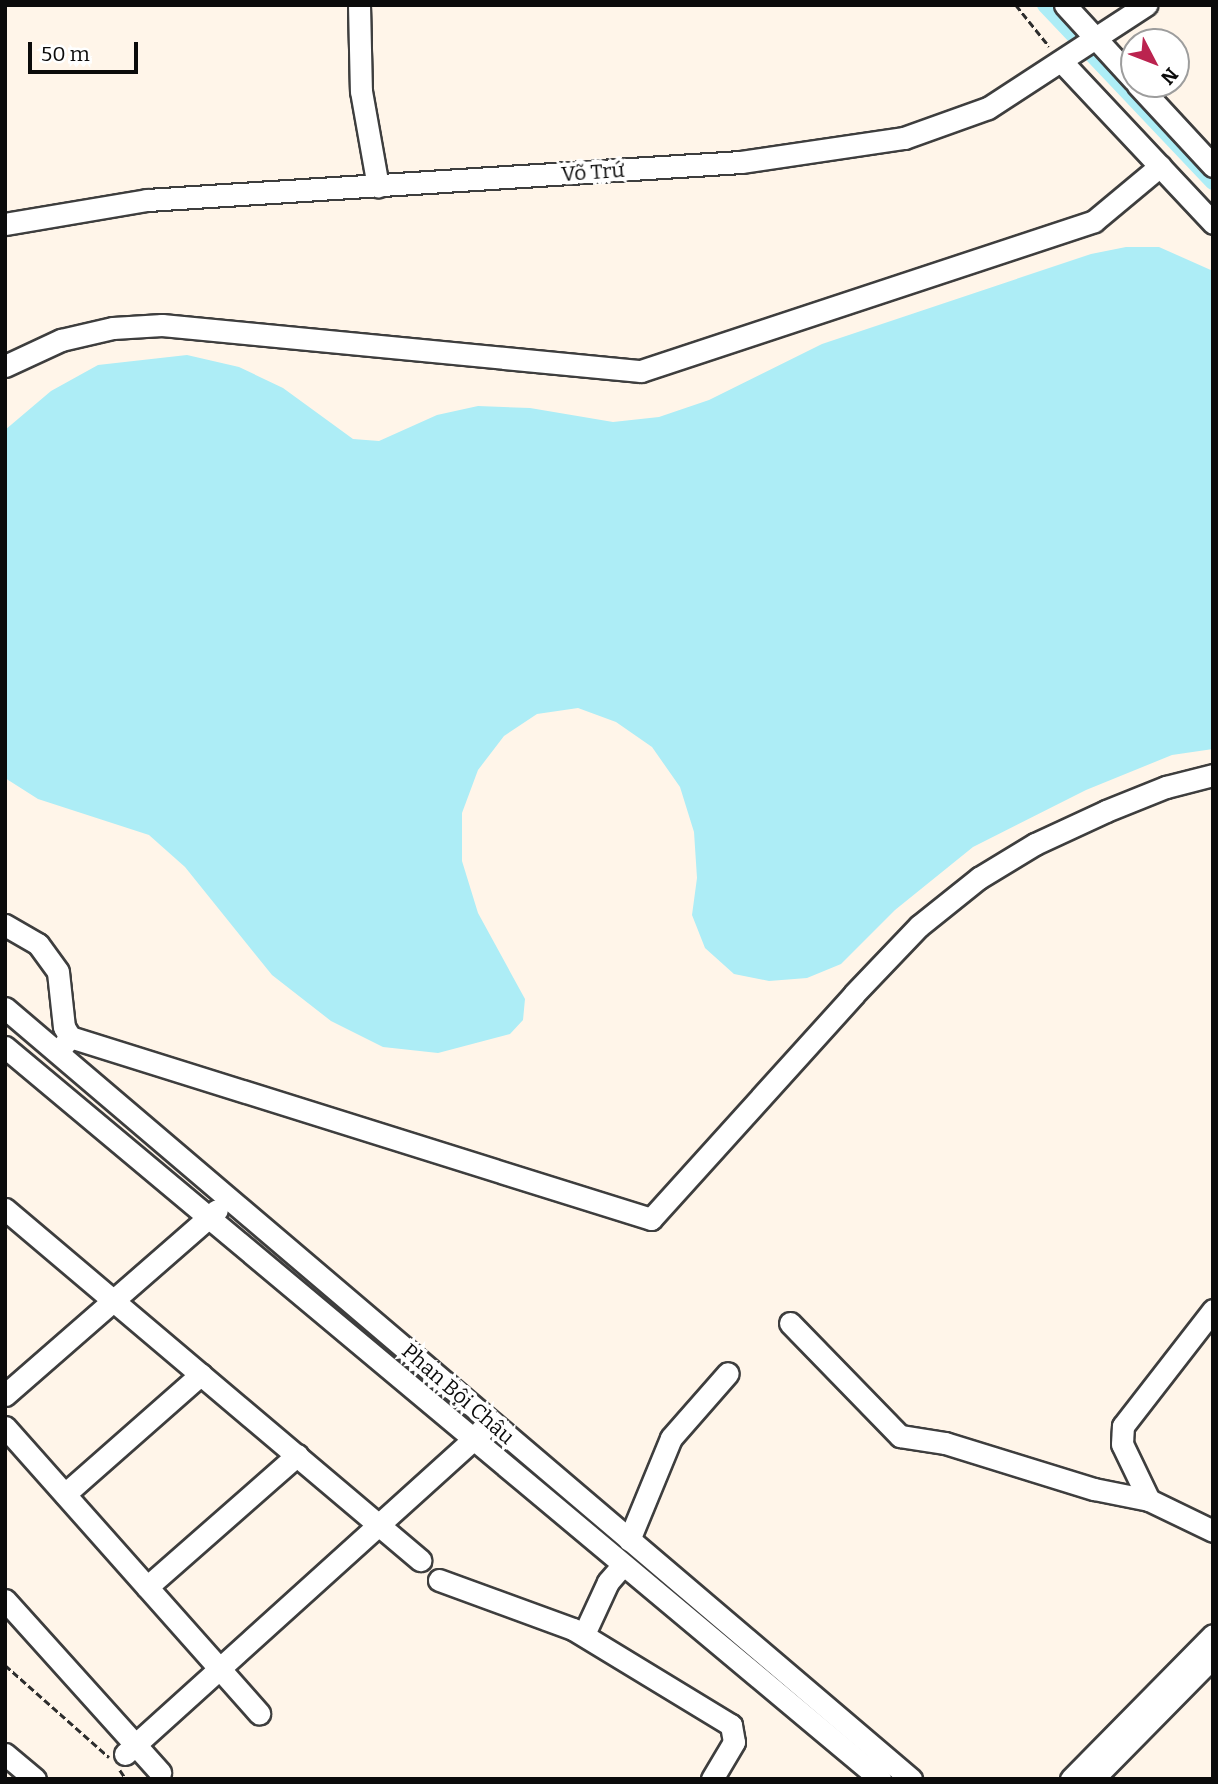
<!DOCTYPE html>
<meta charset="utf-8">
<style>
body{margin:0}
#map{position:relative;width:1218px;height:1784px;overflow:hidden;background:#fff5e9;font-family:Bitter,serif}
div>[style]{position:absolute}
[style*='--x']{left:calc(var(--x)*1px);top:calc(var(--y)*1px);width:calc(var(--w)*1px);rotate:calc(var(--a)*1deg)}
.water>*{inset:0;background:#adedf6}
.canal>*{height:16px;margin:-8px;padding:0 8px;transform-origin:8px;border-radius:8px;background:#adedf6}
.path>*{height:2.5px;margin-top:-1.25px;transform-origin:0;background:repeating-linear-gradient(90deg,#2d2d2d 0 7px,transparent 0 10.5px)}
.roads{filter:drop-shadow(2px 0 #3e3e3e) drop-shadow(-2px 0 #3e3e3e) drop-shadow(0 2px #3e3e3e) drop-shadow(0 -2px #3e3e3e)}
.minor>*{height:21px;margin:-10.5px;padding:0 10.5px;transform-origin:10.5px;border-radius:10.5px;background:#fff}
span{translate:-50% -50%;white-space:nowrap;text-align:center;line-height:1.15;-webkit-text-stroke:7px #fff;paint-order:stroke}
.street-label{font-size:21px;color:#0b0b0b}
.frame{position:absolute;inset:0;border:7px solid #0b0b0b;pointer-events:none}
.north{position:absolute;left:1120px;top:28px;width:70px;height:70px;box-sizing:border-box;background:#fff;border:2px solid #9d9d9d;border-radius:50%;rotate:132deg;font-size:19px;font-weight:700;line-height:28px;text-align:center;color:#0b0b0b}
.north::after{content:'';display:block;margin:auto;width:24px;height:32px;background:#bb234f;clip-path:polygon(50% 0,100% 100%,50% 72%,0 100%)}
.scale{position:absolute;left:28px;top:42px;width:110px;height:32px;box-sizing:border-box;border:4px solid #0b0b0b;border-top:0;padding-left:9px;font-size:21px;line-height:24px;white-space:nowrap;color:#0b0b0b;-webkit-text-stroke:5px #fff;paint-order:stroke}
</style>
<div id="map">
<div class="water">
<div style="clip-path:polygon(1126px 247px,1159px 247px,1213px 271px,1213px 749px,1172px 755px,1086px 790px,973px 847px,895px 910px,841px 964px,807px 978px,769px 981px,734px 974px,705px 948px,692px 915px,697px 878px,694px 832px,680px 787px,652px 747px,616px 722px,578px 708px,537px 714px,504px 736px,478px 770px,462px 813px,462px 861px,478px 913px,525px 999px,523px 1020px,510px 1034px,438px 1053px,383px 1047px,331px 1021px,272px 975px,185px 867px,149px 835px,38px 799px,5px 778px,5px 430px,51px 391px,98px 365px,187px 355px,239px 367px,283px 388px,353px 439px,379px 441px,437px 415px,478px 406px,530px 408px,613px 422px,659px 417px,709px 400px,822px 344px,1091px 254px)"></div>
</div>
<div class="canal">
<div style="--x:1045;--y:5;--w:244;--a:46.5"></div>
</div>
<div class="path">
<div style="--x:1016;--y:5;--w:53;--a:51.2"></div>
<div style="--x:5;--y:1665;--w:139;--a:41.5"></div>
<div style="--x:120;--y:1770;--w:11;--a:56"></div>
</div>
<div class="roads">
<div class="minor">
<div style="--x:359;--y:5;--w:86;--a:88.7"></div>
<div style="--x:361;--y:91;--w:97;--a:79.9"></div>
<div style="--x:1065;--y:5;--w:102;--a:47.4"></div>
<div style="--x:1062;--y:62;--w:221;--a:46.8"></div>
<div style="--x:1137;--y:84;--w:112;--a:47.2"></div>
<div style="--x:5;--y:224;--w:144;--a:-9.6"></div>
<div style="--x:147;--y:200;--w:595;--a:-3.66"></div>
<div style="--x:741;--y:162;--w:165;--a:-8.4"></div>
<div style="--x:904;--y:138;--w:89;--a:-19.7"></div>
<div style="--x:988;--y:108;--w:189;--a:-33.1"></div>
<div style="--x:5;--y:366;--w:62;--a:-24.9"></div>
<div style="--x:61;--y:340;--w:53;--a:-13"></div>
<div style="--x:113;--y:328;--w:49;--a:-3.5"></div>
<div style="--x:162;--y:325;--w:481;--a:5.5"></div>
<div style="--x:641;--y:371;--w:477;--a:-18.3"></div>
<div style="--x:1094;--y:221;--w:86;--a:-39.8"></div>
<div style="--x:5;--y:925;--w:38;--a:30"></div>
<div style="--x:38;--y:944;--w:34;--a:54"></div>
<div style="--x:58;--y:972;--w:55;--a:83.8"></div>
<div style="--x:64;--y:1027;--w:12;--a:59"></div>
<div style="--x:70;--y:1037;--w:14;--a:129"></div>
<div style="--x:5;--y:1008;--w:1190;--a:40.4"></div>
<div style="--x:70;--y:1037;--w:609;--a:17.39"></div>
<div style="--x:651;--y:1219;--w:303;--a:-47.9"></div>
<div style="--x:854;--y:994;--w:94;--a:-46.3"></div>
<div style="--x:919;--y:926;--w:77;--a:-38.7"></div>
<div style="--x:979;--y:878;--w:66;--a:-31.3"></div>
<div style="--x:1035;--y:844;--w:78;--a:-24.9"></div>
<div style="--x:1106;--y:811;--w:65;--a:-21.8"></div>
<div style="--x:1166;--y:787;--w:49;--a:-14.3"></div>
<div style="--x:5;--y:1047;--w:1141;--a:39.91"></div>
<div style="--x:5;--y:1209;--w:544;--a:40.22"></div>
<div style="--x:790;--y:1323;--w:158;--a:45.8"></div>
<div style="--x:900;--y:1436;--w:46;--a:8.8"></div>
<div style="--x:945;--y:1443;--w:156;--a:17.2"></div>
<div style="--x:1094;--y:1489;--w:56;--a:11.3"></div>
<div style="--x:1149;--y:1500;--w:71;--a:25.8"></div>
<div style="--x:5;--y:1395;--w:281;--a:-41.1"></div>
<div style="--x:5;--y:1427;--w:383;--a:48.4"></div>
<div style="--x:65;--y:1494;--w:181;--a:-41.4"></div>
<div style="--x:1149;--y:1500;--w:62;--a:-115.7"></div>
<div style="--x:1122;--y:1444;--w:18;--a:-87"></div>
<div style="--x:1123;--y:1426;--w:147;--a:-52.2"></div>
<div style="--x:629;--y:1540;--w:110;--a:-67.6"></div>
<div style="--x:671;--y:1438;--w:86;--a:-48.8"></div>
<div style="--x:439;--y:1580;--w:143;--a:20.1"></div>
<div style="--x:573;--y:1629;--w:185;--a:31.3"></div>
<div style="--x:731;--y:1725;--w:17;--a:80"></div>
<div style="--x:734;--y:1742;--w:43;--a:120.7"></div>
<div style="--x:147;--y:1587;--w:200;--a:-41.3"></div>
<div style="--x:5;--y:1600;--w:232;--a:48"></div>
<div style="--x:584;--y:1634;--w:57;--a:-65.2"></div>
<div style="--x:608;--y:1582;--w:23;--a:-49"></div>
<div style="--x:5;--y:1754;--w:39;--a:40"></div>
<div style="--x:125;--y:1754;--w:481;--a:-42.1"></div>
<div style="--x:1071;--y:1779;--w:202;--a:-45.4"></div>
<div style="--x:1093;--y:1779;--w:171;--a:-45.5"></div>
</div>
</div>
<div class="street-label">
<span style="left:593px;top:172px;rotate:-4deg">Võ Trứ</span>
<span style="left:458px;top:1394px;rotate:41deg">Phan Bội Châu</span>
</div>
<div class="frame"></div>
<div class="north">N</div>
<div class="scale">50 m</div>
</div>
